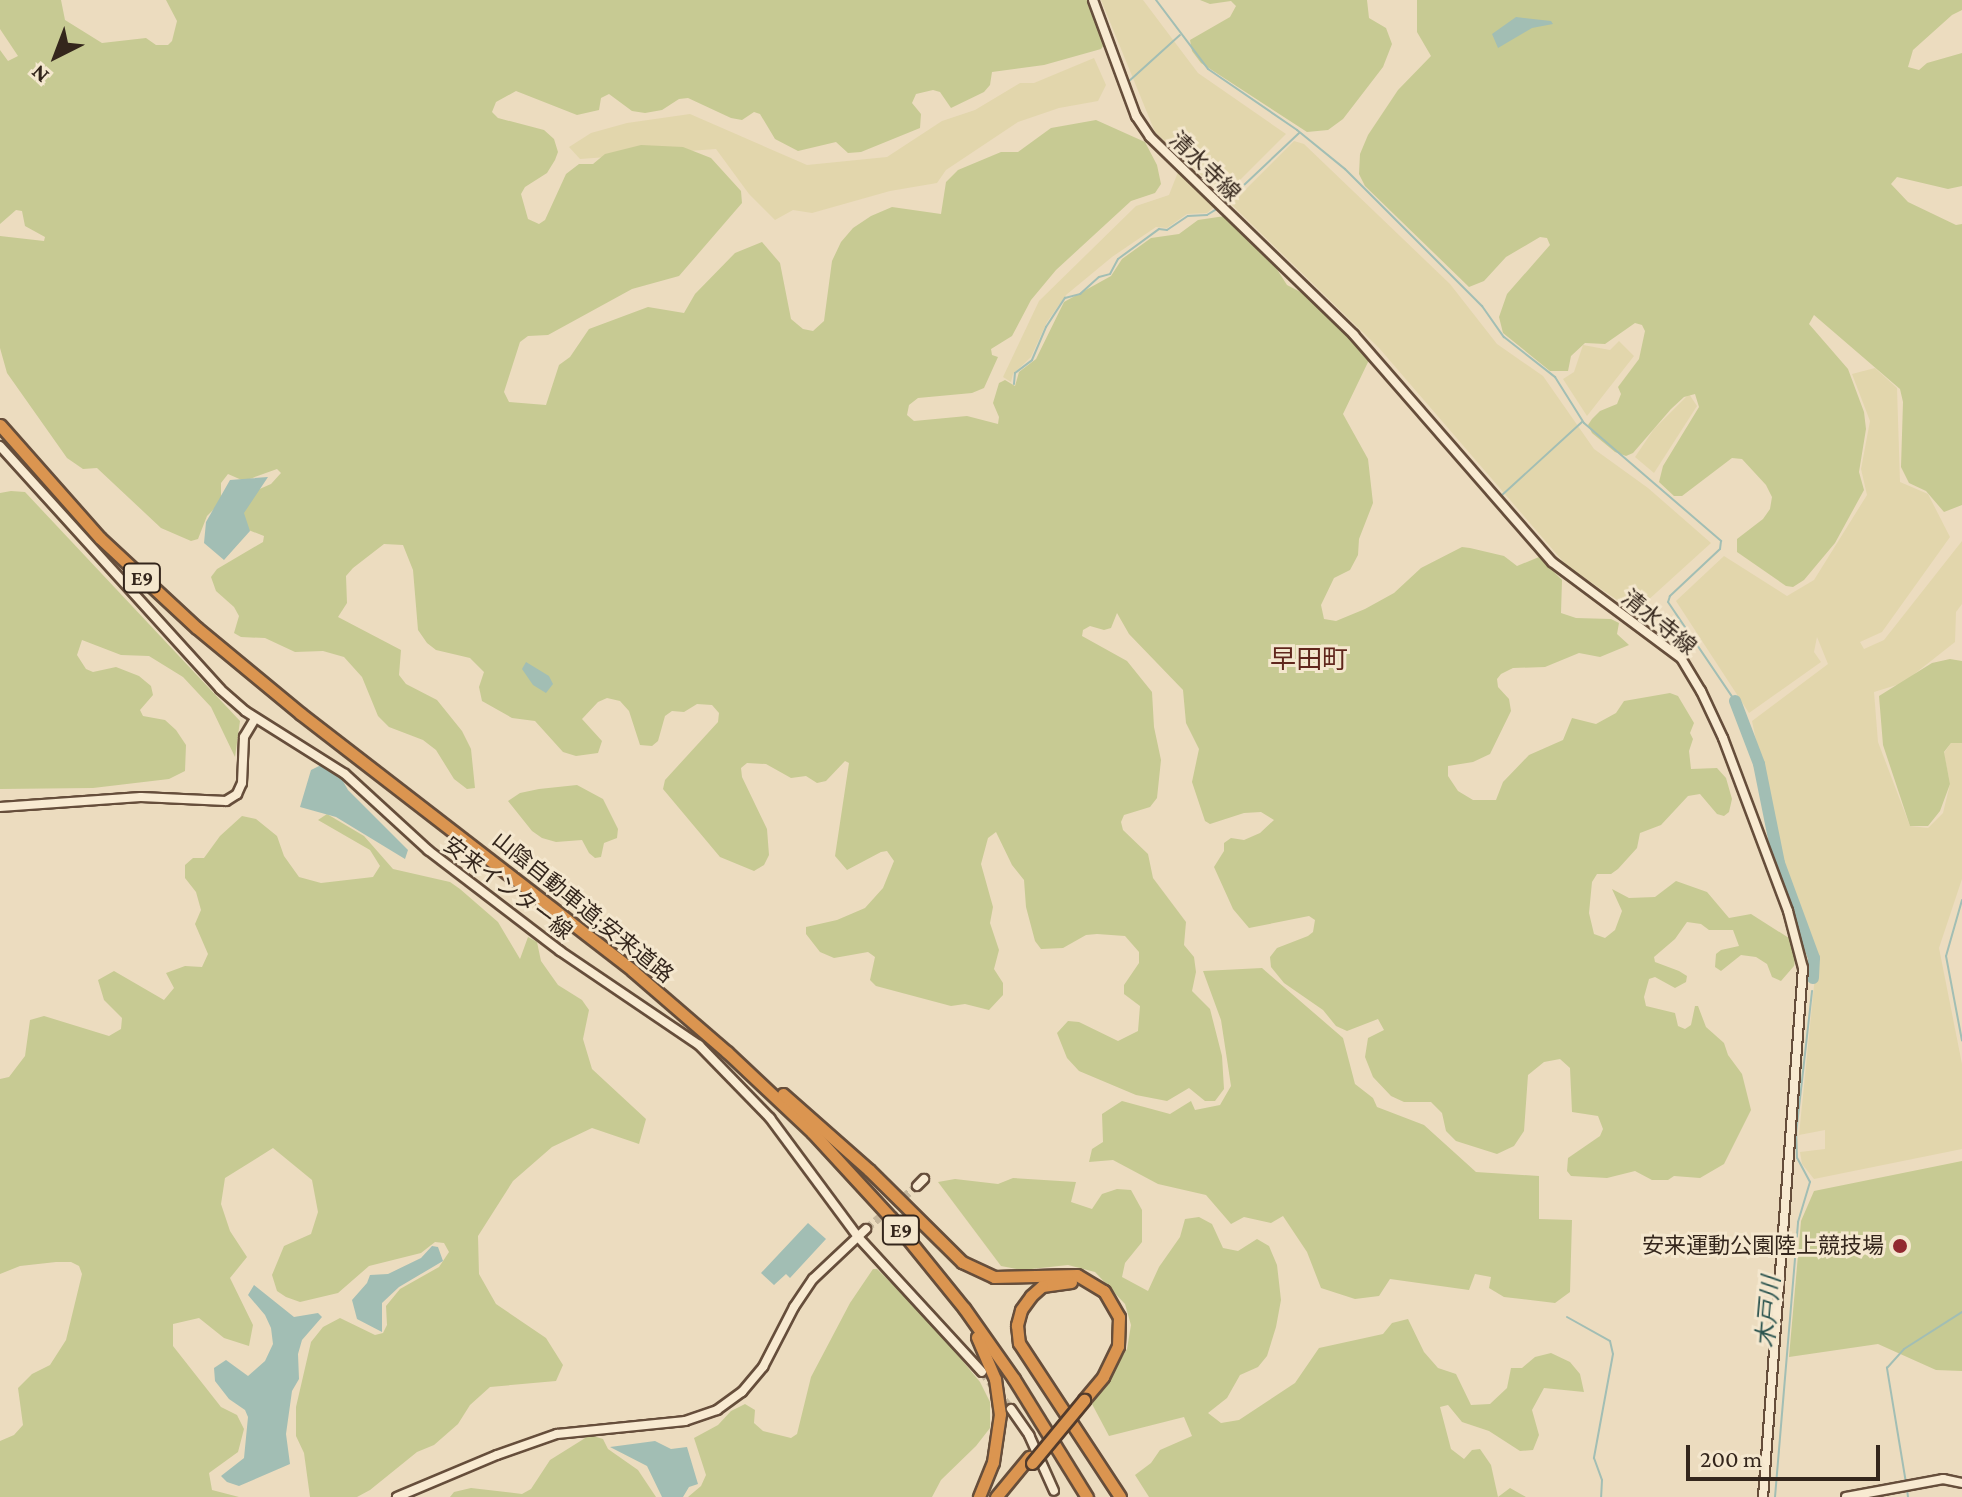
<!DOCTYPE html>
<meta charset="utf-8">
<style>
body{margin:0}
#map{position:relative;width:1962px;height:1497px;overflow:hidden;background:#ecdcbf;font-family:"Crimson Pro","Noto Sans JP",serif}
div>[style]{position:absolute}
[style*='--x']{left:calc(var(--x)*1px);top:calc(var(--y)*1px);width:calc(var(--w)*1px);rotate:calc(var(--a)*1deg)}
.farmland>*{inset:0;background:#e2d6ac}
.green>*{inset:0;background:#c7ca93}
.water>*{inset:0;background:#a2beb4}
.stream>*{height:2px;margin:-1px;padding:0 1px;transform-origin:1px;border-radius:1px;background:#a2beb4}
.river>*{height:12px;margin:-6px;padding:0 6px;transform-origin:6px;border-radius:6px;background:#a2beb4}
.secondary-tunnel>*{height:8px;margin-top:-4px;transform-origin:0;background:repeating-linear-gradient(90deg,#c7b89e 0 8px,transparent 0 12px)}
.roads{filter:drop-shadow(2px 0 #664e3b) drop-shadow(-2px 0 #664e3b) drop-shadow(0 2px #664e3b) drop-shadow(0 -2px #664e3b)}
.secondary>*{height:8px;margin:-4px;padding:0 4px;transform-origin:4px;border-radius:4px;background:#f8ead1}
.highway>*{height:11px;margin:-5.5px;padding:0 5.5px;transform-origin:5.5px;border-radius:5.5px;background:#db9550}
.bridges{filter:drop-shadow(2px 0 #523b2c) drop-shadow(-2px 0 #523b2c) drop-shadow(0 2px #523b2c) drop-shadow(0 -2px #523b2c)}
.highway-bridge>*{height:11px;margin:-5.5px;padding:0 5.5px;transform-origin:5.5px;border-radius:5.5px;background:#db9550}
.dots>*{width:22px;height:22px;translate:-50% -50%;box-sizing:border-box;border:4px solid #f4e7ce;border-radius:50%}
span{translate:-50% -50%;white-space:nowrap;text-align:center;line-height:1.15;-webkit-text-stroke:6px #f4e7ce;paint-order:stroke}
.shield-label span{padding:2px 6px;background:#f4e7ce;border:2px solid;border-radius:6px;-webkit-text-stroke-width:0}
.shield-label{font-size:20px;color:#34261c;font-weight:700}
.street-label{font-size:22px;color:#34261c}
.poi-label{font-size:22px;color:#34261c}
.right{translate:-100% -50%;text-align:right}
.water-label{font-size:24px;color:#2b544f;font-style:italic}
.quarter-label{font-size:26px;color:#60261c}
.north{position:absolute;left:16px;top:16px;width:80px;height:80px;-webkit-text-stroke:6px #f4e7ce;paint-order:stroke;rotate:222deg;font-size:22px;font-weight:700;line-height:32px;text-align:center;color:#34261c}
.north::after{content:'';display:block;margin:auto;width:28px;height:36px;background:#34261c;clip-path:polygon(50% 0,100% 100%,50% 72%,0 100%)}
.scale{position:absolute;left:1686px;top:1445px;width:194px;height:36px;box-sizing:border-box;border:4px solid #34261c;border-top:0;padding-left:10px;font-size:24px;line-height:28px;white-space:nowrap;color:#34261c;-webkit-text-stroke:6px #f4e7ce;paint-order:stroke}
</style>
<div id="map">
<div class="farmland">
<div style="clip-path:polygon(1101px 0,1143px 0,1198px 73px,1286px 134px,1224px 196px,1155px 132px)"></div>
<div style="clip-path:polygon(1094px 58px,1106px 85px,1098px 101px,1059px 108px,1018px 122px,946px 170px,937px 183px,890px 191px,812px 213px,793px 210px,775px 220px,749px 194px,716px 149px,580px 159px,569px 147px,591px 133px,627px 123px,690px 114px,807px 165px,887px 157px,942px 121px,975px 110px,1020px 83px,1034px 83px)"></div>
<div style="clip-path:polygon(1294px 141px,1304px 144px,1450px 284px,1497px 344px,1543px 376px,1594px 449px,1648px 488px,1711px 543px,1635px 612px,1567px 566px,1379px 348px,1231px 204px)"></div>
<div style="clip-path:polygon(1178px 172px,1214px 207px,1207px 213px,1187px 214px,1167px 228px,1156px 227px,1112px 257px,1066px 295px,1047px 322px,1031px 357px,1013px 374px,1011px 382px,1003px 377px,1039px 301px,1136px 206px,1169px 195px)"></div>
<div style="clip-path:polygon(1619px 341px,1634px 356px,1587px 416px,1563px 379px,1574px 372px,1583px 345px,1610px 350px)"></div>
<div style="clip-path:polygon(1875px 368px,1897px 388px,1900px 482px,1928px 494px,1950px 537px,1882px 632px,1860px 642px,1864px 649px,1884px 640px,1962px 541px,1962px 604px,1956px 612px,1955px 642px,1903px 683px,1874px 692px,1878px 742px,1910px 826px,1928px 828px,1943px 813px,1950px 784px,1944px 753px,1951px 743px,1962px 743px,1962px 879px,1939px 948px,1962px 1064px,1962px 1149px,1814px 1179px,1802px 1164px,1800px 1152px,1825px 1149px,1825px 1130px,1799px 1135px,1817px 956px,1782px 864px,1752px 721px,1828px 664px,1817px 637px,1814px 652px,1821px 662px,1749px 713px,1676px 601px,1724px 556px,1787px 596px,1814px 580px,1867px 495px,1861px 469px,1870px 421px,1852px 374px)"></div>
<div style="clip-path:polygon(1689px 394px,1697px 406px,1654px 473px,1635px 457px,1654px 429px)"></div>
</div>
<div class="green">
<div style="clip-path:polygon(0 0,61px 0,65px 20px,102px 43px,146px 38px,156px 45px,168px 45px,172px 41px,177px 21px,166px 0,1087px 0,1102px 31px,1105px 43px,1101px 49px,1044px 65px,992px 72px,990px 85px,984px 92px,951px 108px,940px 92px,933px 90px,916px 94px,912px 103px,921px 114px,920px 128px,861px 152px,848px 153px,836px 142px,798px 151px,775px 139px,760px 114px,754px 112px,742px 120px,731px 118px,688px 98px,679px 99px,662px 110px,645px 113px,632px 111px,609px 94px,601px 98px,599px 110px,577px 115px,516px 91px,496px 102px,492px 112px,498px 118px,544px 130px,554px 139px,558px 152px,555px 160px,547px 173px,525px 187px,521px 194px,528px 219px,539px 224px,545px 220px,566px 174px,579px 164px,593px 164px,605px 154px,641px 145px,683px 147px,711px 158px,741px 191px,742px 203px,679px 276px,632px 289px,548px 335px,528px 336px,520px 342px,504px 392px,509px 402px,546px 405px,559px 365px,570px 357px,589px 329px,648px 307px,684px 313px,695px 294px,735px 253px,762px 242px,780px 263px,791px 319px,803px 329px,813px 331px,824px 321px,832px 261px,841px 242px,853px 228px,871px 216px,892px 207px,941px 214px,946px 182px,958px 170px,1001px 152px,1018px 152px,1051px 128px,1096px 120px,1145px 142px,1157px 165px,1161px 184px,1155px 193px,1131px 201px,1056px 270px,1031px 300px,1012px 336px,991px 349px,992px 355px,998px 357px,984px 388px,972px 393px,918px 398px,909px 405px,907px 415px,914px 421px,967px 416px,998px 424px,999px 417px,993px 403px,999px 383px,1005px 380px,1015px 386px,1019px 372px,1036px 359px,1064px 302px,1111px 276px,1122px 259px,1151px 238px,1179px 234px,1198px 220px,1225px 216px,1269px 257px,1287px 285px,1308px 296px,1370px 358px,1343px 414px,1368px 459px,1373px 503px,1359px 539px,1358px 555px,1350px 570px,1334px 578px,1321px 605px,1324px 619px,1336px 621px,1365px 609px,1394px 593px,1421px 568px,1462px 547px,1470px 548px,1504px 556px,1517px 566px,1539px 557px,1562px 580px,1561px 613px,1576px 618px,1611px 619px,1619px 623px,1617px 634px,1629px 645px,1600px 657px,1579px 653px,1545px 667px,1513px 668px,1501px 674px,1497px 679px,1498px 687px,1509px 699px,1511px 711px,1490px 754px,1473px 762px,1448px 766px,1448px 776px,1458px 791px,1473px 800px,1496px 800px,1503px 782px,1529px 755px,1563px 740px,1572px 718px,1596px 724px,1616px 713px,1624px 701px,1670px 693px,1678px 696px,1694px 723px,1690px 733px,1693px 739px,1689px 751px,1691px 769px,1717px 768px,1726px 778px,1732px 799px,1729px 812px,1724px 816px,1717px 814px,1700px 794px,1688px 796px,1661px 825px,1640px 833px,1637px 848px,1618px 869px,1611px 874px,1597px 874px,1592px 882px,1589px 913px,1594px 934px,1605px 938px,1615px 930px,1622px 911px,1612px 889px,1629px 898px,1655px 897px,1676px 881px,1707px 892px,1729px 918px,1751px 914px,1792px 940px,1796px 955px,1794px 966px,1781px 981px,1772px 977px,1767px 964px,1756px 957px,1741px 955px,1721px 971px,1715px 967px,1716px 954px,1721px 950px,1739px 946px,1733px 930px,1709px 930px,1701px 924px,1687px 922px,1675px 939px,1654px 957px,1655px 962px,1679px 971px,1687px 976px,1686px 982px,1675px 988px,1655px 977px,1649px 979px,1644px 997px,1646px 1006px,1675px 1013px,1678px 1026px,1685px 1029px,1691px 1025px,1695px 1006px,1698px 1006px,1706px 1027px,1724px 1043px,1728px 1055px,1742px 1074px,1751px 1110px,1724px 1164px,1700px 1178px,1674px 1176px,1668px 1180px,1652px 1180px,1635px 1171px,1607px 1178px,1571px 1176px,1567px 1171px,1568px 1158px,1600px 1136px,1603px 1129px,1598px 1116px,1572px 1112px,1570px 1068px,1560px 1059px,1544px 1062px,1528px 1075px,1524px 1131px,1514px 1146px,1497px 1154px,1456px 1141px,1446px 1131px,1442px 1113px,1431px 1102px,1404px 1102px,1391px 1096px,1373px 1077px,1365px 1057px,1368px 1038px,1384px 1030px,1378px 1019px,1347px 1031px,1336px 1026px,1323px 1010px,1284px 983px,1271px 967px,1270px 957px,1277px 948px,1308px 936px,1313px 932px,1315px 920px,1309px 916px,1249px 928px,1233px 909px,1214px 867px,1224px 851px,1224px 843px,1231px 838px,1244px 840px,1260px 833px,1274px 820px,1261px 812px,1244px 813px,1210px 824px,1205px 821px,1192px 782px,1199px 749px,1186px 723px,1183px 690px,1129px 634px,1117px 613px,1111px 628px,1104px 630px,1090px 626px,1083px 630px,1082px 636px,1127px 661px,1152px 692px,1154px 727px,1161px 760px,1157px 798px,1150px 807px,1124px 815px,1121px 822px,1123px 830px,1148px 854px,1153px 878px,1186px 922px,1184px 945px,1194px 957px,1196px 972px,1192px 991px,1210px 1009px,1222px 1056px,1224px 1089px,1215px 1101px,1205px 1101px,1189px 1088px,1167px 1101px,1136px 1095px,1079px 1071px,1067px 1058px,1057px 1033px,1068px 1021px,1079px 1022px,1118px 1041px,1138px 1031px,1140px 1006px,1124px 994px,1124px 985px,1139px 963px,1139px 952px,1125px 936px,1097px 934px,1086px 935px,1063px 948px,1041px 949px,1035px 941px,1026px 907px,1024px 880px,1012px 865px,996px 832px,988px 838px,981px 864px,993px 907px,990px 923px,999px 950px,994px 969px,1003px 983px,1003px 995px,989px 1010px,965px 1004px,951px 1006px,876px 986px,870px 980px,875px 957px,868px 952px,834px 958px,820px 952px,806px 934px,806px 927px,837px 920px,865px 908px,883px 888px,894px 861px,887px 851px,881px 852px,847px 870px,835px 856px,849px 763px,845px 761px,826px 781px,817px 783px,806px 776px,791px 778px,766px 764px,747px 763px,741px 768px,742px 777px,767px 829px,769px 855px,764px 865px,754px 871px,720px 857px,663px 789px,665px 780px,718px 722px,719px 713px,712px 705px,697px 704px,684px 712px,672px 711px,665px 716px,658px 741px,652px 746px,640px 745px,629px 711px,620px 701px,607px 698px,598px 702px,582px 719px,602px 741px,598px 753px,576px 756px,563px 752px,535px 721px,512px 718px,482px 701px,479px 687px,484px 672px,470px 658px,436px 650px,427px 643px,418px 630px,413px 570px,403px 545px,384px 544px,353px 568px,346px 576px,347px 603px,338px 617px,401px 650px,399px 675px,406px 684px,437px 700px,462px 731px,471px 749px,475px 788px,467px 789px,454px 779px,436px 750px,423px 740px,389px 727px,378px 716px,362px 677px,344px 657px,323px 651px,295px 652px,265px 638px,241px 637px,234px 633px,239px 616px,234px 607px,216px 591px,211px 577px,217px 569px,263px 542px,264px 536px,246px 529px,241px 513px,255px 491px,271px 484px,281px 473px,277px 469px,244px 481px,228px 474px,221px 483px,221px 502px,207px 516px,198px 539px,191px 541px,161px 528px,97px 468px,83px 469px,67px 458px,7px 373px,0 348px,0 236px,44px 241px,45px 237px,25px 226px,22px 211px,16px 210px,0 224px,0 50px,8px 61px,18px 56px,0 29px)"></div>
<div style="clip-path:polygon(1200px 0,1367px 0,1369px 18px,1386px 28px,1392px 44px,1383px 67px,1343px 119px,1328px 130px,1307px 132px,1201px 63px,1192px 51px,1190px 40px,1230px 17px,1236px 6px,1231px 1px,1210px 4px)"></div>
<div style="clip-path:polygon(1417px 0,1962px 0,1962px 10px,1952px 15px,1913px 50px,1908px 67px,1919px 70px,1927px 63px,1962px 53px,1962px 186px,1948px 189px,1897px 177px,1891px 184px,1908px 202px,1956px 225px,1962px 224px,1962px 505px,1944px 512px,1926px 491px,1909px 483px,1901px 467px,1903px 402px,1900px 389px,1814px 315px,1809px 324px,1848px 369px,1864px 412px,1866px 429px,1859px 472px,1864px 490px,1835px 543px,1804px 580px,1793px 587px,1786px 586px,1737px 552px,1737px 539px,1763px 519px,1770px 509px,1772px 497px,1766px 485px,1742px 459px,1732px 458px,1682px 496px,1674px 496px,1659px 482px,1663px 466px,1699px 407px,1695px 394px,1684px 397px,1671px 409px,1633px 453px,1626px 456px,1615px 452px,1592px 433px,1588px 425px,1592px 419px,1600px 411px,1617px 404px,1621px 394px,1618px 387px,1639px 359px,1645px 331px,1642px 325px,1635px 323px,1605px 344px,1585px 343px,1571px 356px,1568px 371px,1550px 371px,1503px 333px,1499px 317px,1507px 294px,1550px 245px,1547px 238px,1540px 237px,1506px 257px,1484px 281px,1469px 287px,1365px 186px,1359px 174px,1360px 154px,1368px 135px,1398px 90px,1431px 56px,1417px 32px)"></div>
<div style="clip-path:polygon(11px 491px,25px 492px,240px 721px,235px 757px,211px 707px,183px 677px,149px 656px,121px 655px,82px 640px,77px 655px,86px 669px,93px 672px,116px 667px,139px 676px,151px 686px,153px 695px,140px 710px,143px 716px,165px 720px,176px 730px,186px 745px,185px 771px,169px 779px,93px 788px,0 789px,0 493px)"></div>
<div style="clip-path:polygon(1950px 659px,1962px 661px,1962px 743px,1951px 743px,1944px 752px,1950px 784px,1940px 811px,1928px 826px,1910px 826px,1883px 745px,1879px 696px,1932px 663px)"></div>
<div style="clip-path:polygon(577px 785px,603px 799px,618px 829px,617px 838px,604px 843px,601px 857px,595px 858px,589px 853px,582px 840px,556px 842px,542px 838px,532px 831px,508px 801px,520px 793px,539px 789px)"></div>
<div style="clip-path:polygon(327px 814px,364px 836px,393px 869px,450px 882px,460px 889px,498px 922px,520px 959px,528px 937px,537px 942px,541px 961px,558px 985px,582px 1000px,589px 1010px,583px 1039px,592px 1069px,646px 1119px,639px 1144px,592px 1128px,552px 1147px,513px 1181px,478px 1236px,479px 1274px,496px 1304px,546px 1338px,563px 1365px,556px 1381px,490px 1387px,470px 1405px,458px 1424px,434px 1445px,417px 1452px,370px 1490px,357px 1497px,310px 1497px,304px 1453px,296px 1436px,296px 1407px,311px 1342px,323px 1327px,340px 1318px,375px 1335px,383px 1333px,387px 1325px,386px 1306px,400px 1289px,439px 1267px,449px 1252px,444px 1243px,435px 1242px,421px 1253px,369px 1266px,338px 1293px,300px 1302px,286px 1297px,277px 1291px,272px 1275px,284px 1246px,311px 1234px,318px 1212px,312px 1180px,273px 1148px,225px 1178px,221px 1204px,230px 1231px,247px 1257px,230px 1278px,253px 1325px,249px 1346px,224px 1338px,199px 1318px,173px 1324px,173px 1346px,221px 1407px,237px 1415px,244px 1429px,238px 1452px,209px 1473px,212px 1490px,239px 1497px,0 1497px,0 1441px,14px 1435px,23px 1425px,18px 1388px,32px 1374px,50px 1365px,66px 1340px,82px 1274px,79px 1266px,71px 1262px,56px 1262px,20px 1266px,0 1274px,0 1079px,9px 1077px,25px 1056px,30px 1020px,44px 1016px,109px 1036px,121px 1029px,122px 1018px,104px 1000px,98px 980px,114px 971px,164px 1000px,174px 988px,166px 973px,185px 966px,202px 967px,208px 954px,195px 924px,201px 910px,196px 892px,185px 878px,185px 865px,193px 858px,204px 858px,220px 836px,242px 816px,256px 819px,277px 836px,284px 856px,299px 877px,321px 883px,373px 877px,380px 866px,370px 850px,318px 820px)"></div>
<div style="clip-path:polygon(1262px 968px,1343px 1038px,1355px 1084px,1373px 1098px,1377px 1107px,1424px 1125px,1476px 1172px,1539px 1176px,1539px 1219px,1572px 1220px,1570px 1292px,1555px 1303px,1504px 1297px,1489px 1288px,1491px 1277px,1475px 1274px,1469px 1290px,1390px 1279px,1379px 1296px,1355px 1299px,1321px 1288px,1307px 1252px,1283px 1216px,1271px 1223px,1244px 1217px,1231px 1224px,1206px 1195px,1158px 1184px,1113px 1160px,1089px 1162px,1092px 1149px,1103px 1142px,1102px 1114px,1122px 1101px,1170px 1114px,1191px 1101px,1195px 1110px,1220px 1105px,1231px 1086px,1221px 1020px,1203px 971px)"></div>
<div style="clip-path:polygon(1962px 1161px,1962px 1371px,1936px 1370px,1878px 1344px,1789px 1357px,1801px 1221px,1814px 1191px)"></div>
<div style="clip-path:polygon(1013px 1178px,1076px 1182px,1071px 1202px,1092px 1209px,1102px 1194px,1117px 1189px,1131px 1190px,1142px 1210px,1142px 1242px,1125px 1263px,1122px 1277px,1148px 1291px,1159px 1267px,1180px 1237px,1185px 1219px,1199px 1217px,1212px 1224px,1223px 1248px,1238px 1251px,1257px 1239px,1269px 1246px,1277px 1265px,1281px 1300px,1276px 1327px,1267px 1356px,1258px 1367px,1240px 1375px,1227px 1398px,1208px 1413px,1221px 1423px,1239px 1420px,1295px 1383px,1319px 1348px,1383px 1334px,1392px 1323px,1408px 1319px,1424px 1352px,1438px 1368px,1456px 1374px,1471px 1405px,1490px 1404px,1507px 1388px,1511px 1368px,1522px 1368px,1535px 1357px,1551px 1353px,1570px 1362px,1580px 1374px,1584px 1392px,1544px 1388px,1532px 1410px,1539px 1435px,1533px 1450px,1520px 1451px,1489px 1431px,1462px 1422px,1448px 1405px,1440px 1407px,1451px 1449px,1464px 1459px,1472px 1450px,1480px 1449px,1491px 1465px,1498px 1497px,1510px 1488px,1526px 1497px,1149px 1497px,1135px 1475px,1151px 1463px,1160px 1450px,1192px 1436px,1184px 1417px,1109px 1436px,1092px 1404px,1127px 1349px,1131px 1325px,1125px 1304px,1095px 1272px,1068px 1265px,1022px 1270px,1001px 1266px,938px 1182px,955px 1179px,998px 1184px)"></div>
<div style="clip-path:polygon(873px 1269px,877px 1269px,927px 1318px,980px 1382px,990px 1402px,990px 1428px,976px 1446px,941px 1480px,932px 1497px,688px 1497px,701px 1486px,706px 1475px,694px 1438px,718px 1425px,731px 1411px,745px 1404px,755px 1410px,754px 1423px,763px 1431px,791px 1438px,797px 1434px,811px 1377px,850px 1303px)"></div>
<div style="clip-path:polygon(590px 1435px,603px 1439px,608px 1449px,638px 1470px,656px 1497px,450px 1497px,454px 1492px,471px 1488px,522px 1494px,531px 1489px,550px 1460px)"></div>
</div>
<div class="water">
<div style="clip-path:polygon(1516px 17px,1551px 21px,1553px 24px,1532px 28px,1498px 48px,1492px 34px)"></div>
<div style="clip-path:polygon(268px 477px,244px 513px,250px 531px,224px 560px,204px 543px,206px 522px,230px 480px)"></div>
<div style="clip-path:polygon(526px 662px,549px 676px,553px 684px,546px 693px,533px 685px,522px 669px)"></div>
<div style="clip-path:polygon(323px 764px,340px 776px,348px 790px,408px 850px,405px 859px,336px 817px,300px 807px,311px 770px)"></div>
<div style="clip-path:polygon(808px 1223px,826px 1239px,790px 1278px,786px 1274px,774px 1285px,761px 1273px)"></div>
<div style="clip-path:polygon(432px 1246px,438px 1247px,443px 1261px,399px 1287px,382px 1303px,382px 1332px,357px 1319px,352px 1300px,367px 1283px,370px 1275px,388px 1274px,421px 1258px)"></div>
<div style="clip-path:polygon(254px 1285px,294px 1317px,318px 1313px,322px 1317px,302px 1340px,298px 1354px,299px 1379px,292px 1391px,286px 1434px,290px 1464px,239px 1486px,227px 1482px,221px 1476px,244px 1458px,248px 1417px,245px 1410px,229px 1399px,215px 1381px,214px 1368px,226px 1360px,248px 1376px,265px 1361px,273px 1344px,271px 1328px,265px 1315px,248px 1295px)"></div>
<div style="clip-path:polygon(655px 1441px,671px 1449px,687px 1447px,698px 1484px,689px 1487px,683px 1497px,662px 1497px,647px 1466px,610px 1447px)"></div>
</div>
<div class="stream">
<div style="--x:1156;--y:0;--w:86;--a:53"></div>
<div style="--x:1208;--y:69;--w:108;--a:34.4"></div>
<div style="--x:1297;--y:130;--w:62;--a:39.1"></div>
<div style="--x:1345;--y:169;--w:194;--a:45"></div>
<div style="--x:1482;--y:306;--w:38;--a:55"></div>
<div style="--x:1504;--y:337;--w:65;--a:38.1"></div>
<div style="--x:1555;--y:377;--w:54;--a:57.8"></div>
<div style="--x:1584;--y:423;--w:181;--a:40.7"></div>
<div style="--x:1721;--y:541;--w:8;--a:97"></div>
<div style="--x:1720;--y:549;--w:69;--a:136.8"></div>
<div style="--x:1670;--y:596;--w:6;--a:108"></div>
<div style="--x:1668;--y:602;--w:120;--a:55.9"></div>
<div style="--x:1128;--y:82;--w:70;--a:-42.1"></div>
<div style="--x:1181;--y:161;--w:258;--a:44.2"></div>
<div style="--x:1366;--y:341;--w:52;--a:50.5"></div>
<div style="--x:1225;--y:203;--w:102;--a:-43.4"></div>
<div style="--x:1014;--y:384;--w:11;--a:-85"></div>
<div style="--x:1015;--y:373;--w:21;--a:-37"></div>
<div style="--x:1032;--y:360;--w:36;--a:-67"></div>
<div style="--x:1046;--y:327;--w:35;--a:-57"></div>
<div style="--x:1065;--y:298;--w:16;--a:-15"></div>
<div style="--x:1080;--y:294;--w:25;--a:-42"></div>
<div style="--x:1099;--y:277;--w:11;--a:-15"></div>
<div style="--x:1110;--y:274;--w:17;--a:-62"></div>
<div style="--x:1118;--y:259;--w:51;--a:-36.2"></div>
<div style="--x:1159;--y:229;--w:8;--a:7"></div>
<div style="--x:1167;--y:230;--w:25;--a:-34"></div>
<div style="--x:1188;--y:216;--w:19;--a:-3"></div>
<div style="--x:1207;--y:215;--w:15;--a:-32"></div>
<div style="--x:1501;--y:496;--w:110;--a:-42.4"></div>
<div style="--x:1962;--y:900;--w:58;--a:105.9"></div>
<div style="--x:1946;--y:956;--w:86;--a:79.3"></div>
<div style="--x:1567;--y:1317;--w:49;--a:29.2"></div>
<div style="--x:1610;--y:1341;--w:13;--a:77"></div>
<div style="--x:1613;--y:1354;--w:106;--a:100.4"></div>
<div style="--x:1594;--y:1458;--w:23;--a:70"></div>
<div style="--x:1602;--y:1480;--w:17;--a:93"></div>
<div style="--x:1906;--y:1483;--w:117;--a:-99.4"></div>
<div style="--x:1887;--y:1368;--w:25;--a:-48"></div>
<div style="--x:1904;--y:1349;--w:69;--a:-32.5"></div>
<div style="--x:1907;--y:1489;--w:8;--a:83"></div>
<div style="--x:1775;--y:1497;--w:276;--a:-85.2"></div>
<div style="--x:1798;--y:1222;--w:42;--a:-73.3"></div>
<div style="--x:1810;--y:1182;--w:27;--a:-118"></div>
<div style="--x:1797;--y:1158;--w:24;--a:-92"></div>
<div style="--x:1796;--y:1134;--w:144;--a:-83.6"></div>
</div>
<div class="river">
<div style="--x:1735;--y:701;--w:67;--a:69.1"></div>
<div style="--x:1759;--y:764;--w:101;--a:78.6"></div>
<div style="--x:1779;--y:863;--w:101;--a:69.8"></div>
<div style="--x:1814;--y:958;--w:20;--a:93"></div>
</div>
<div class="secondary-tunnel">
<div style="--x:866;--y:1229;--w:67;--a:-40.1"></div>
<div style="--x:982;--y:1372;--w:47;--a:51.9"></div>
</div>
<div class="roads">
<div class="secondary">
<div style="--x:1093;--y:0;--w:124;--a:69.7"></div>
<div style="--x:1136;--y:116;--w:25;--a:56"></div>
<div style="--x:1150;--y:137;--w:284;--a:44.1"></div>
<div style="--x:1354;--y:335;--w:301;--a:48.9"></div>
<div style="--x:1552;--y:562;--w:161;--a:36.7"></div>
<div style="--x:1681;--y:658;--w:39;--a:59"></div>
<div style="--x:1701;--y:691;--w:52;--a:64.9"></div>
<div style="--x:1723;--y:738;--w:185;--a:69.4"></div>
<div style="--x:1788;--y:911;--w:59;--a:75.3"></div>
<div style="--x:1803;--y:968;--w:531;--a:94.32"></div>
<div style="--x:0;--y:446;--w:328;--a:47.8"></div>
<div style="--x:220;--y:689;--w:33;--a:41"></div>
<div style="--x:245;--y:711;--w:118;--a:32.2"></div>
<div style="--x:345;--y:774;--w:113;--a:42.5"></div>
<div style="--x:428;--y:850;--w:166;--a:37.4"></div>
<div style="--x:560;--y:951;--w:168;--a:34.1"></div>
<div style="--x:699;--y:1045;--w:102;--a:45.8"></div>
<div style="--x:770;--y:1118;--w:148;--a:53.5"></div>
<div style="--x:858;--y:1237;--w:183;--a:47.4"></div>
<div style="--x:0;--y:807;--w:141;--a:-4.1"></div>
<div style="--x:141;--y:797;--w:85;--a:2.7"></div>
<div style="--x:226;--y:801;--w:13;--a:-32"></div>
<div style="--x:237;--y:794;--w:12;--a:-66"></div>
<div style="--x:242;--y:783;--w:46;--a:-87.5"></div>
<div style="--x:244;--y:737;--w:21;--a:-59"></div>
<div style="--x:917;--y:1186;--w:10;--a:-45"></div>
<div style="--x:1011;--y:1409;--w:32;--a:55"></div>
<div style="--x:1029;--y:1435;--w:61;--a:65.9"></div>
<div style="--x:397;--y:1497;--w:108;--a:-22.8"></div>
<div style="--x:497;--y:1455;--w:64;--a:-19.3"></div>
<div style="--x:557;--y:1434;--w:129;--a:-5.8"></div>
<div style="--x:685;--y:1421;--w:34;--a:-19"></div>
<div style="--x:717;--y:1410;--w:31;--a:-36"></div>
<div style="--x:742;--y:1392;--w:33;--a:-50"></div>
<div style="--x:763;--y:1367;--w:68;--a:-62.7"></div>
<div style="--x:794;--y:1307;--w:34;--a:-56"></div>
<div style="--x:813;--y:1279;--w:73;--a:-43.3"></div>
<div style="--x:1846;--y:1497;--w:99;--a:-10.5"></div>
<div style="--x:1943;--y:1479;--w:19;--a:12"></div>
</div>
<div class="highway">
<div style="--x:0;--y:425;--w:151;--a:48.5"></div>
<div style="--x:100;--y:538;--w:132;--a:42.9"></div>
<div style="--x:197;--y:628;--w:135;--a:39.6"></div>
<div style="--x:301;--y:714;--w:420;--a:37.7"></div>
<div style="--x:633;--y:971;--w:124;--a:40.8"></div>
<div style="--x:727;--y:1052;--w:117;--a:43.3"></div>
<div style="--x:812;--y:1132;--w:117;--a:47.4"></div>
<div style="--x:891;--y:1218;--w:116;--a:51"></div>
<div style="--x:964;--y:1308;--w:87;--a:54.8"></div>
<div style="--x:1014;--y:1379;--w:139;--a:58.3"></div>
<div style="--x:783;--y:1094;--w:115;--a:41.5"></div>
<div style="--x:869;--y:1170;--w:131;--a:44.7"></div>
<div style="--x:962;--y:1262;--w:35;--a:25"></div>
<div style="--x:994;--y:1277;--w:83;--a:-1.4"></div>
<div style="--x:1077;--y:1275;--w:31;--a:31"></div>
<div style="--x:1104;--y:1291;--w:30;--a:60"></div>
<div style="--x:1119;--y:1317;--w:29;--a:92"></div>
<div style="--x:1118;--y:1346;--w:34;--a:116"></div>
<div style="--x:1103;--y:1377;--w:30;--a:130"></div>
<div style="--x:1071;--y:1282;--w:29;--a:172"></div>
<div style="--x:1042;--y:1286;--w:15;--a:138"></div>
<div style="--x:1031;--y:1296;--w:17;--a:126"></div>
<div style="--x:1021;--y:1310;--w:16;--a:105"></div>
<div style="--x:1017;--y:1325;--w:18;--a:84"></div>
<div style="--x:1019;--y:1343;--w:184;--a:56.7"></div>
<div style="--x:977;--y:1337;--w:46;--a:66.8"></div>
<div style="--x:995;--y:1379;--w:35;--a:82"></div>
<div style="--x:1000;--y:1414;--w:49;--a:98.3"></div>
<div style="--x:993;--y:1462;--w:38;--a:112"></div>
<div style="--x:996;--y:1497;--w:52;--a:-50.5"></div>
</div>
</div>
<div class="bridges">
<div class="highway-bridge">
<div style="--x:1032;--y:1463;--w:82;--a:-50.5"></div>
</div>
</div>
<div class="dots">
<div style="left:1900px;top:1246px;background:#922930"></div>
</div>
<div class="shield-label">
<span style="left:142px;top:578px">E9</span>
<span style="left:901px;top:1230px">E9</span>
</div>
<div class="street-label">
<span style="left:1205px;top:166px;rotate:44deg">清水寺線</span>
<span style="left:1659px;top:622px;rotate:39deg">清水寺線</span>
<span style="left:508px;top:888px;rotate:37deg">安来インター線</span>
<span style="left:583px;top:907px;rotate:39deg">山陰自動車道;安来道路</span>
</div>
<div class="poi-label">
<span class="right" style="left:1884px;top:1246px">安来運動公園陸上競技場</span>
</div>
<div class="water-label">
<span style="left:1768px;top:1312px;rotate:-85deg">木戸川</span>
</div>
<div class="quarter-label">
<span style="left:1309px;top:660px">早田町</span>
</div>
<div class="north">N</div>
<div class="scale">200 m</div>
</div>
